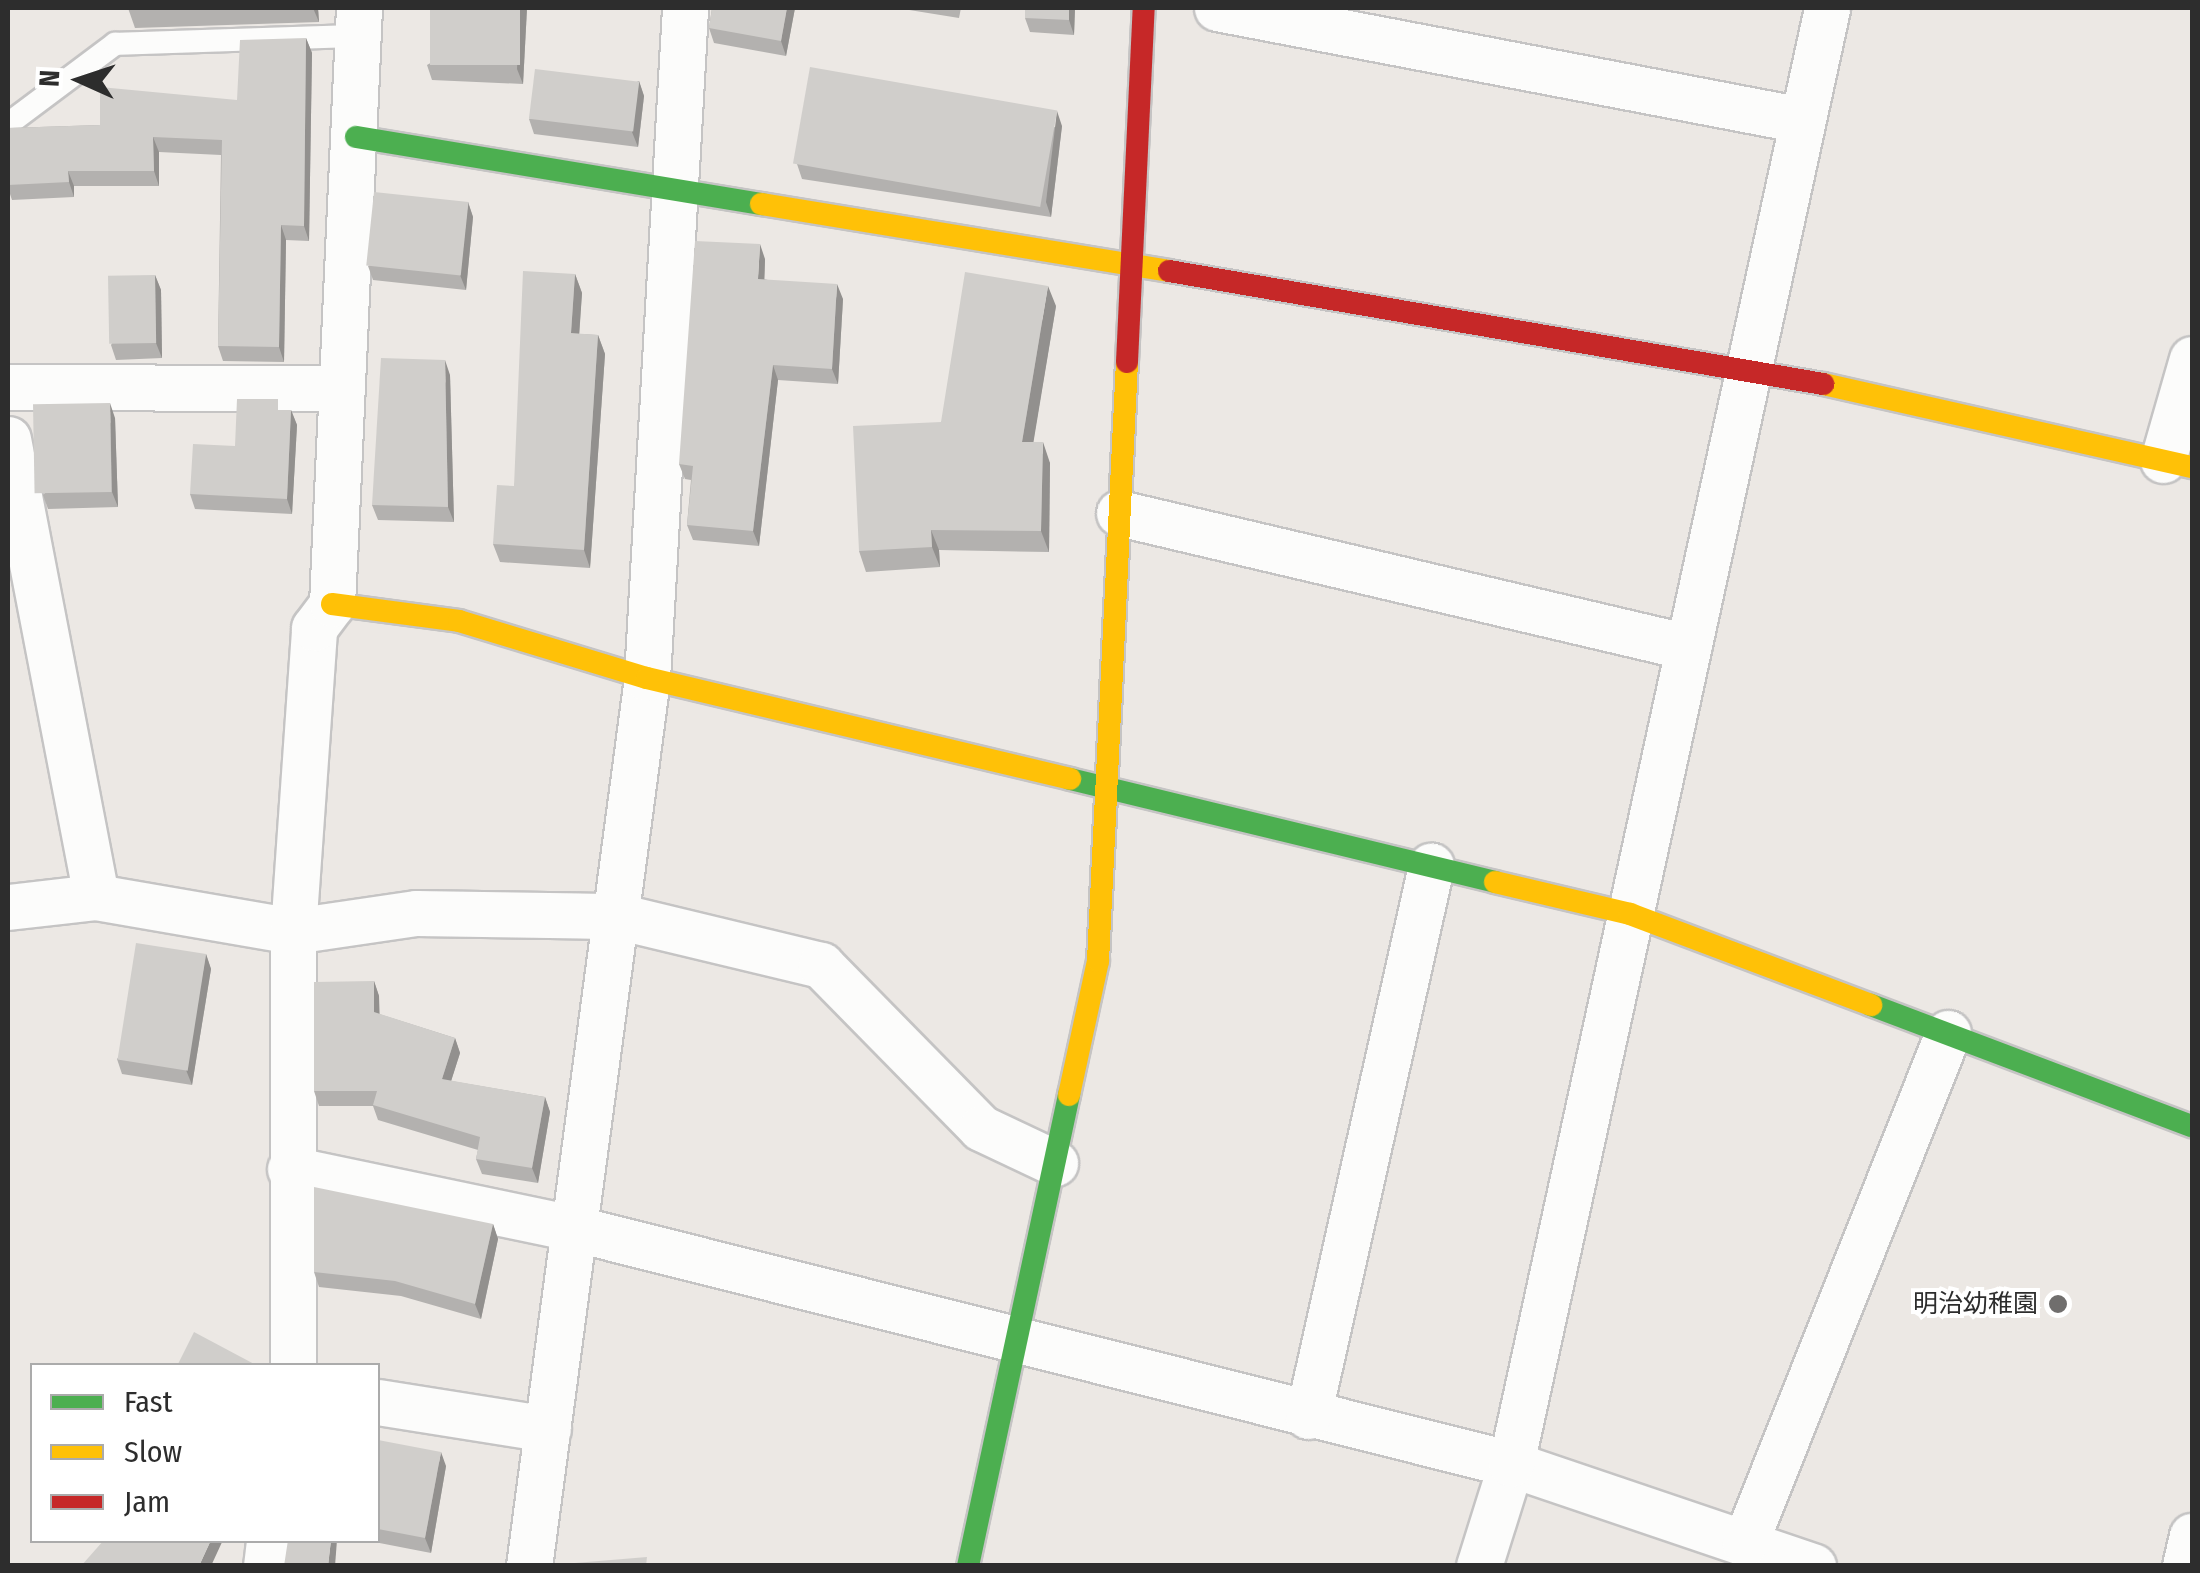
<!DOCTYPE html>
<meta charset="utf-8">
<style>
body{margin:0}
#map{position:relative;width:2200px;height:1573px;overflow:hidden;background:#ece8e4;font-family:"Fira Sans Condensed","Noto Sans JP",sans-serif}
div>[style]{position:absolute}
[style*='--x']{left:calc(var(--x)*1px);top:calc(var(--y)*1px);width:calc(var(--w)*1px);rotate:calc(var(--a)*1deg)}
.roads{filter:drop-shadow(2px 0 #c5c4c4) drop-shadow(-2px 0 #c5c4c4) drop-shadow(0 2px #c5c4c4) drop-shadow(0 -2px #c5c4c4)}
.lane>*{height:22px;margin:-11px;padding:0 11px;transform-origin:11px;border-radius:11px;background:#fcfcfb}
.street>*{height:45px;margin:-22.5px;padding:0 22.5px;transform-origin:22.5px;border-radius:22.5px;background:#fcfcfb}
.fast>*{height:22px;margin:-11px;padding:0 11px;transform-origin:11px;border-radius:11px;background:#4caf50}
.slow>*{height:22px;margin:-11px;padding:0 11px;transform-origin:11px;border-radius:11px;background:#ffc107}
.jam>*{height:22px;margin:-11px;padding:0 11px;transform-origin:11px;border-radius:11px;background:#c62828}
.wall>*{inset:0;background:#b3b1af}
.shaded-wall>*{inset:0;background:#92908e}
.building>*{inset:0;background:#d0cecb;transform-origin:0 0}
.dots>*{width:28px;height:28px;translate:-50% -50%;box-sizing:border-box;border:5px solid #fff;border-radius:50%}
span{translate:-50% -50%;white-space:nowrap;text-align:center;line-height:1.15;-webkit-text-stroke:8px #fff;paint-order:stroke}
.poi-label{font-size:25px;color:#2d2d2d}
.right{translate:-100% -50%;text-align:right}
.frame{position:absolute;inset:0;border:10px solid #2d2d2d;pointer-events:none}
.legend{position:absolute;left:30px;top:1363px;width:350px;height:180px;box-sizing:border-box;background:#fff;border:2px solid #ababab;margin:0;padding:12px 18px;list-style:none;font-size:30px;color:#2d2d2d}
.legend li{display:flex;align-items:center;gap:20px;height:50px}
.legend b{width:50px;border:2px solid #ababab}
.north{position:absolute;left:30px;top:30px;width:100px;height:100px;-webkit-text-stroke:8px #fff;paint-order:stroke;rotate:273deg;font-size:28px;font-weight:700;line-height:40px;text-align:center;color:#2d2d2d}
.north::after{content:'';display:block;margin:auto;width:35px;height:45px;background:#2d2d2d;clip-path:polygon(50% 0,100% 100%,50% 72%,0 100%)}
</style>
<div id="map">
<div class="roads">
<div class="lane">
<div style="--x:8;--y:124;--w:134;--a:-36.8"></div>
<div style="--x:115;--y:44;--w:243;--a:-1.9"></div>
</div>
<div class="street">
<div style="--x:1217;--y:8;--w:596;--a:10.84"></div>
<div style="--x:8;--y:387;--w:334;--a:0.2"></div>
<div style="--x:8;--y:439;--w:466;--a:79.1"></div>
<div style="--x:2163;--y:460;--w:105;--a:-74"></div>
<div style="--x:1119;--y:513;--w:585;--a:13.25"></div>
<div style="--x:8;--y:907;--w:89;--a:-6.5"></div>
<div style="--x:96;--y:897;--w:200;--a:9.8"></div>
<div style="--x:293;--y:931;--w:124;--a:-8.3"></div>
<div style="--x:416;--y:913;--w:201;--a:0.9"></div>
<div style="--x:617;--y:916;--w:210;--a:13.5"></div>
<div style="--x:821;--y:965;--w:228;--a:45.5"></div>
<div style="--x:981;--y:1128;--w:82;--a:25.3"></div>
<div style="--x:290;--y:1169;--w:293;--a:11.8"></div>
<div style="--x:577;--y:1229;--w:963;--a:14.12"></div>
<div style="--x:1511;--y:1464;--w:319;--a:18.7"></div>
<div style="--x:293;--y:1366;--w:435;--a:-90"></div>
<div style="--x:293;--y:931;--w:304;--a:-86"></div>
<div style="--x:314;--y:628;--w:30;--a:-53"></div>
<div style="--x:332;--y:604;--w:597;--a:-87.41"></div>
<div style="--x:378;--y:1402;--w:172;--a:9"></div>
<div style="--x:1308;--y:1416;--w:564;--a:-77.39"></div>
<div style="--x:1745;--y:1543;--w:549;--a:-68.3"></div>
<div style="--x:266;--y:1566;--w:26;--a:-83"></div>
<div style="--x:529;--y:1566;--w:896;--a:-82.43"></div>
<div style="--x:647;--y:678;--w:671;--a:-86.75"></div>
<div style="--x:1479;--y:1566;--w:107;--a:-72.6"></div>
<div style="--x:1511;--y:1464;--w:1490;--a:-77.75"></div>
<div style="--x:2185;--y:1566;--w:31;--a:-77"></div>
</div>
<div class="fast">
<div style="--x:356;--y:137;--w:411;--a:9.4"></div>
<div style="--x:1070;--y:779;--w:437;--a:13.6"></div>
<div style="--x:1871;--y:1005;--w:343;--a:20.7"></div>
<div style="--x:968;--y:1566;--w:482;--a:-77.9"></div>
</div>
<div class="slow">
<div style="--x:761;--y:204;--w:413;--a:9.3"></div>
<div style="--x:1823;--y:384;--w:378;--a:12.7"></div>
<div style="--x:332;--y:604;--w:128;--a:7.6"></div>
<div style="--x:459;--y:621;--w:196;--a:16.9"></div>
<div style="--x:647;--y:678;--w:435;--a:13.4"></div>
<div style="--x:1495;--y:882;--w:139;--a:13.3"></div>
<div style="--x:1630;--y:914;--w:258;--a:20.7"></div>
<div style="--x:1069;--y:1095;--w:137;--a:-77.8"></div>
<div style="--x:1098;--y:961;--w:600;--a:-87.23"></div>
</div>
<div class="jam">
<div style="--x:1169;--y:271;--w:664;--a:9.8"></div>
<div style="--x:1127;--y:362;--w:354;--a:-87.3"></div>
</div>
</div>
<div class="wall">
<div style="clip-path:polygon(128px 8px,318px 8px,319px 22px,135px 28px)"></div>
<div style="clip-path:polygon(527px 8px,523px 84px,432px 80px,427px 65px)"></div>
<div style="clip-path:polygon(712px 8px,795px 8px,786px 56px,714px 43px,709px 28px)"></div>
<div style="clip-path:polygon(897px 8px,961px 8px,959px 18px)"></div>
<div style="clip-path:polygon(1008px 8px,1075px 8px,1074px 35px,1030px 32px,1025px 18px,1025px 10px)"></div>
<div style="clip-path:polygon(306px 38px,312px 53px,309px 241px,286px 240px,284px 362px,223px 361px,218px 346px,221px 155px,159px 152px,159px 186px,74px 186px,74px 197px,12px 200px,8px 188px,8px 128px,100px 125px,237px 100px)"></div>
<div style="clip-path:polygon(639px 81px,644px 96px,638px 147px,534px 134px,529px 119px)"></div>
<div style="clip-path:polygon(1062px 126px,1051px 217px,802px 179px,797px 164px)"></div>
<div style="clip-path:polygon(468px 202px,473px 217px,466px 290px,373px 280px,368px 266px)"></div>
<div style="clip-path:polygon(765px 259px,764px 279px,843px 299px,838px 384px,778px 380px,759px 546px,693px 540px,687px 525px,691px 480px,685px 479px,679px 464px)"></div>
<div style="clip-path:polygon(575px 274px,582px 293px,579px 334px,598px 335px,605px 354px,590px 568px,500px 562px,493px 544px,514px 486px)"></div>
<div style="clip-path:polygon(155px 275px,161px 290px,162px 358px,116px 360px,111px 345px)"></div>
<div style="clip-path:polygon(1056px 306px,1033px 442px,1050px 463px,1049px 552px,939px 550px,940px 567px,866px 572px,859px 551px,941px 422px)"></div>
<div style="clip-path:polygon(450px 375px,454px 522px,378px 520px,372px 505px)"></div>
<div style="clip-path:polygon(282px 410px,291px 410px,297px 425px,292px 514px,195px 509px,190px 494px,235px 446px)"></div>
<div style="clip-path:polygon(115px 418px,118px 507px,48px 509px,43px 495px)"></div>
<div style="clip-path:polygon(206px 954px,211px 969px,192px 1085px,122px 1074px,117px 1059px)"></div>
<div style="clip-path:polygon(374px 981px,379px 996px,379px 1014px,455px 1038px,460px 1053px,451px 1081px,545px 1097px,550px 1112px,538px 1183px,482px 1174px,476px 1159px,478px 1150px,378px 1120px,373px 1106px,319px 1106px,314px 1091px)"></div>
<div style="clip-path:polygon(493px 1224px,498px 1239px,481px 1319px,401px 1296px,319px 1287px,314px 1272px)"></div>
<div style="clip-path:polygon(378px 1440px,446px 1466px,431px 1553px,364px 1540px,378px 1540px)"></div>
</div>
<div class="shaded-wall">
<div style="clip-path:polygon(313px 8px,318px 8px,319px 22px)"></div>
<div style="clip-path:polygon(520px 8px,527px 8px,523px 84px,517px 69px)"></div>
<div style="clip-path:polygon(787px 8px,795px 8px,786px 56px,781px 41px)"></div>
<div style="clip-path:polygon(1069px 8px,1075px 8px,1074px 35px,1069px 20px)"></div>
<div style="clip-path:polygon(306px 38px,312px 53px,309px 241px,304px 226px)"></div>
<div style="clip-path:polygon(639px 81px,644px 96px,638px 147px,632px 132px)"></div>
<div style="clip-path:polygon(1057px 111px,1062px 126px,1051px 217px,1046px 202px)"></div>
<div style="clip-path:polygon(153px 137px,159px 152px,159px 186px,154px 171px)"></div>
<div style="clip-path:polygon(68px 171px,74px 186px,74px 197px,69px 182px)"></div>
<div style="clip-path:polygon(468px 202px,473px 217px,466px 290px,460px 275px)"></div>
<div style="clip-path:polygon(281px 225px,286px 240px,284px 362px,279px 347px)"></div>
<div style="clip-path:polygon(760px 244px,765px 259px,764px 294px,758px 279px)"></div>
<div style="clip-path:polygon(575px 274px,582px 293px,578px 352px,571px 333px)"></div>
<div style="clip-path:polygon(155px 275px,161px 290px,162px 358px,156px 343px)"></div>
<div style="clip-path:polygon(837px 284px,843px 299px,838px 384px,832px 369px)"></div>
<div style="clip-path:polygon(1048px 286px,1056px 306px,1030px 463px,1022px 442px)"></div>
<div style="clip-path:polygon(598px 335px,605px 354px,590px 568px,584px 550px)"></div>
<div style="clip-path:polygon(445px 360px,450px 375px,454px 522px,448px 507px)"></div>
<div style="clip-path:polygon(773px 365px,778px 380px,759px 546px,753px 531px)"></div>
<div style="clip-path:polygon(110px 403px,115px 418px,118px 507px,112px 492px)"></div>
<div style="clip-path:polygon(291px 410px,297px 425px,292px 514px,287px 499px)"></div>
<div style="clip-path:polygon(1043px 442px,1050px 463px,1049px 552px,1041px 531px)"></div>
<div style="clip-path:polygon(931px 530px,939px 550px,940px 567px,932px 547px)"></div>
<div style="clip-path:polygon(206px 954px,211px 969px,192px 1085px,186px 1070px)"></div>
<div style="clip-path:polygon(374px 981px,379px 996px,380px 1027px,374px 1012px)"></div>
<div style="clip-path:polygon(455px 1038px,460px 1053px,447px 1094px,442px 1079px)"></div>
<div style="clip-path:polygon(545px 1097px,550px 1112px,538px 1183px,532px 1168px)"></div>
<div style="clip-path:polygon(493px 1224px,498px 1239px,481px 1319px,475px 1304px)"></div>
<div style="clip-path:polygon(441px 1452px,446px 1466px,431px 1553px,425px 1538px)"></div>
<div style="clip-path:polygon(211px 1540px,223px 1540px,211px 1566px,199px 1566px)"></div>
<div style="clip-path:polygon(331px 1540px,337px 1540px,335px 1566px,328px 1566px)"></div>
</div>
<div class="building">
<div style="clip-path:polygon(128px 8px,191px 8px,128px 10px)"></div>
<div style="left:430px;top:8px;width:90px;height:57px"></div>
<div style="clip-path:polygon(712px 8px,787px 8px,781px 41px,709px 28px)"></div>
<div style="clip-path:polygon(1025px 8px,1069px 8px,1069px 20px,1025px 18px)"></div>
<div style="clip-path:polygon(306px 38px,304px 226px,281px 225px,279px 347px,218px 346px,222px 140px,153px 137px,154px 171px,68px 171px,69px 182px,8px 185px,8px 128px,100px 125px,100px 87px,237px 100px,240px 40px)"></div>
<div style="left:810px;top:67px;width:251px;height:98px;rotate:10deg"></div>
<div style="left:535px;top:69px;width:105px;height:50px;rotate:7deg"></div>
<div style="left:374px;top:192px;width:95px;height:74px;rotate:6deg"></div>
<div style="clip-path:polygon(695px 241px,760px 244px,758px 279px,837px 284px,832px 369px,773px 365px,753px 531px,687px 525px,693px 466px,679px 464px)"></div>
<div style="clip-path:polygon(523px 271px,575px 274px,571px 333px,598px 335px,584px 550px,493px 544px,497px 485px,514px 486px)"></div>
<div style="clip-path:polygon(965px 272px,1048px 286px,1022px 442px,1043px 442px,1041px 531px,931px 530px,932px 547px,859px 551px,853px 426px,941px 422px)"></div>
<div style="left:155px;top:275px;width:68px;height:47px;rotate:89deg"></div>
<div style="clip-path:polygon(381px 358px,445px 360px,448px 507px,372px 505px)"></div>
<div style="clip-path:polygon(237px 399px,278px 399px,278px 410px,291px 410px,287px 499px,190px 494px,193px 444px,235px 446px)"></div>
<div style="left:110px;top:403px;width:89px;height:77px;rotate:89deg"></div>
<div style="left:136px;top:943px;width:71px;height:118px;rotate:9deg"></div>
<div style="clip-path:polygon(374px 981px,374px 1012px,455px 1038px,442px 1079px,545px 1097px,532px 1168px,476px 1159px,480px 1137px,373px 1105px,377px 1091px,314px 1091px,314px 982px)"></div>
<div style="clip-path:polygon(314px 1187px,493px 1224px,475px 1304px,395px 1281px,314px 1272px)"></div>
<div style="clip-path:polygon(194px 1332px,258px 1366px,177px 1366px)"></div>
<div style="clip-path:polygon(378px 1440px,441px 1452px,425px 1538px,378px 1529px)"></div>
<div style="clip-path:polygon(104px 1540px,211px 1540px,199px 1566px,81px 1566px)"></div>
<div style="clip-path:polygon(288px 1540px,331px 1540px,328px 1566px,284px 1566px)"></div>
<div style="clip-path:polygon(647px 1557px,646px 1566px,563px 1566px,563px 1564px)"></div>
</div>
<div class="dots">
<div style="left:2058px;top:1304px;background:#706e6d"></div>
</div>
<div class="poi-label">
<span class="right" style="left:2038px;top:1304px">明治幼稚園</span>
</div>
<div class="frame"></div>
<ul class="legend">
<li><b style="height:12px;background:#4caf50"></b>Fast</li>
<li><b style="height:12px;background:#ffc107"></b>Slow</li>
<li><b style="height:12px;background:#c62828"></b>Jam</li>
</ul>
<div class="north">N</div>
</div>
